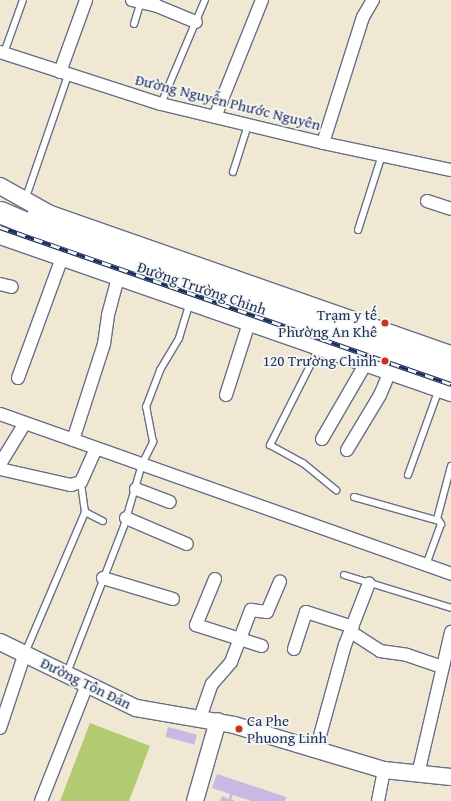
<!DOCTYPE html>
<meta charset="utf-8">
<style>
body{margin:0}
#map{position:relative;width:451px;height:801px;overflow:hidden;background:#f0e8d2;font-family:"Gentium Book Plus",serif}
div>[style]{position:absolute}
[style*='--x']{left:calc(var(--x)*1px);top:calc(var(--y)*1px);width:calc(var(--w)*1px);rotate:calc(var(--a)*1deg)}
.green>*{inset:0;background:#b2cb70}
.building>*{inset:0;background:#c8b9e4;transform-origin:0 0}
.roads{filter:drop-shadow(1px 0 #667087) drop-shadow(-1px 0 #667087) drop-shadow(0 1px #667087) drop-shadow(0 -1px #667087)}
.service>*{height:6px;margin:-3px;padding:0 3px;transform-origin:3px;border-radius:3px;background:#fff}
.minor>*{height:12px;margin:-6px;padding:0 6px;transform-origin:6px;border-radius:6px;background:#fff}
.tertiary>*{height:16px;margin:-8px;padding:0 8px;transform-origin:8px;border-radius:8px;background:#fff}
.trunk>*{height:21px;margin:-10.5px;padding:0 10.5px;transform-origin:10.5px;border-radius:10.5px;background:#fff}
.rail>*{height:4.5px;margin-top:-2.25px;transform-origin:0;background:repeating-linear-gradient(90deg,#f6f6f2 0 9px,#1b2f5e 0 18px);box-sizing:border-box;border-block:1px solid #1b2f5e}
.dots>*{width:11px;height:11px;translate:-50% -50%;box-sizing:border-box;border:2px solid #f6f6f2;border-radius:50%}
span{translate:-50% -50%;white-space:nowrap;text-align:center;line-height:1.15;-webkit-text-stroke:3.5px #f6f6f2;paint-order:stroke}
.street-label{font-size:15px;color:#1b2f5e}
.poi-label{font-size:15px;color:#1b2f5e}
.right{translate:-100% -50%;text-align:right}
.left{translate:0 -50%;text-align:left}
</style>
<div id="map">
<div class="green">
<div style="clip-path:polygon(90px 723px,150px 746px,129px 801px,60px 801px)"></div>
</div>
<div class="building">
<div style="left:168px;top:727px;width:30px;height:10px;rotate:15deg"></div>
<div style="clip-path:polygon(217px 774px,286px 797px,285px 801px,251px 801px,233px 795px,231px 799px,235px 801px,220px 801px,222px 796px,229px 799px,230px 794px,212px 788px)"></div>
</div>
<div class="roads">
<div class="service">
<div style="--x:134;--y:24;--w:24;--a:-73"></div>
<div style="--x:4;--y:53;--w:56;--a:-70.3"></div>
<div style="--x:161;--y:104;--w:113;--a:-67.1"></div>
<div style="--x:233;--y:172;--w:49;--a:-72.3"></div>
<div style="--x:25;--y:200;--w:132;--a:-71"></div>
<div style="--x:358;--y:230;--w:79;--a:-72.3"></div>
<div style="--x:319;--y:348;--w:109;--a:116.8"></div>
<div style="--x:270;--y:445;--w:38;--a:29"></div>
<div style="--x:303;--y:463;--w:43;--a:39.3"></div>
<div style="--x:408;--y:475;--w:91;--a:-70.2"></div>
<div style="--x:354;--y:497;--w:88;--a:15.8"></div>
<div style="--x:439;--y:521;--w:4;--a:56"></div>
<div style="--x:441;--y:524;--w:44;--a:110.1"></div>
<div style="--x:85;--y:512;--w:20;--a:27"></div>
<div style="--x:437;--y:519;--w:55;--a:-75.2"></div>
<div style="--x:344;--y:575;--w:112;--a:17.1"></div>
<div style="--x:25;--y:653;--w:153;--a:-66.9"></div>
<div style="--x:85;--y:512;--w:30;--a:-98"></div>
<div style="--x:67;--y:673;--w:158;--a:-68.8"></div>
<div style="--x:124;--y:526;--w:65;--a:-73.8"></div>
<div style="--x:142;--y:464;--w:25;--a:-63"></div>
<div style="--x:153;--y:442;--w:36;--a:-101"></div>
<div style="--x:146;--y:407;--w:40;--a:-69"></div>
<div style="--x:160;--y:370;--w:37;--a:-59"></div>
<div style="--x:179;--y:338;--w:38;--a:-73"></div>
</div>
<div class="minor">
<div style="--x:132;--y:0;--w:26;--a:13"></div>
<div style="--x:157;--y:6;--w:42;--a:22.3"></div>
<div style="--x:0;--y:52;--w:169;--a:17.9"></div>
<div style="--x:161;--y:104;--w:167;--a:13.5"></div>
<div style="--x:323;--y:143;--w:131;--a:11.9"></div>
<div style="--x:60;--y:72;--w:77;--a:-70.1"></div>
<div style="--x:215;--y:117;--w:126;--a:-68.1"></div>
<div style="--x:323;--y:143;--w:132;--a:-72.4"></div>
<div style="--x:363;--y:17;--w:20;--a:-60"></div>
<div style="--x:427;--y:201;--w:25;--a:18"></div>
<div style="--x:0;--y:284;--w:12;--a:14"></div>
<div style="--x:18;--y:378;--w:128;--a:-69.9"></div>
<div style="--x:226;--y:395;--w:76;--a:-72.3"></div>
<div style="--x:0;--y:414;--w:479;--a:19.5"></div>
<div style="--x:322;--y:439;--w:88;--a:-59.9"></div>
<div style="--x:73;--y:440;--w:101;--a:-72.1"></div>
<div style="--x:104;--y:344;--w:29;--a:-82"></div>
<div style="--x:108;--y:315;--w:39;--a:-75"></div>
<div style="--x:347;--y:450;--w:64;--a:-59"></div>
<div style="--x:380;--y:395;--w:25;--a:-67"></div>
<div style="--x:0;--y:464;--w:48;--a:-58.6"></div>
<div style="--x:0;--y:469;--w:73;--a:12.7"></div>
<div style="--x:71;--y:485;--w:10;--a:-17"></div>
<div style="--x:81;--y:482;--w:37;--a:-66"></div>
<div style="--x:136;--y:489;--w:36;--a:21"></div>
<div style="--x:126;--y:518;--w:66;--a:23.1"></div>
<div style="--x:103;--y:578;--w:73;--a:16.7"></div>
<div style="--x:215;--y:579;--w:50;--a:112.4"></div>
<div style="--x:196;--y:625;--w:69;--a:17.7"></div>
<div style="--x:351;--y:632;--w:35;--a:33"></div>
<div style="--x:380;--y:651;--w:27;--a:8"></div>
<div style="--x:407;--y:655;--w:37;--a:19"></div>
<div style="--x:294;--y:649;--w:39;--a:-72"></div>
<div style="--x:306;--y:612;--w:49;--a:17.7"></div>
<div style="--x:200;--y:718;--w:36;--a:-71"></div>
<div style="--x:212;--y:684;--w:29;--a:-49"></div>
<div style="--x:231;--y:662;--w:56;--a:-69"></div>
<div style="--x:251;--y:610;--w:16;--a:7"></div>
<div style="--x:267;--y:612;--w:33;--a:-67"></div>
<div style="--x:0;--y:728;--w:79;--a:-71.6"></div>
<div style="--x:316;--y:750;--w:109;--a:-74.6"></div>
<div style="--x:345;--y:645;--w:66;--a:-68.8"></div>
<div style="--x:418;--y:774;--w:146;--a:-76.9"></div>
<div style="--x:41;--y:801;--w:125;--a:-68.4"></div>
<div style="--x:378;--y:801;--w:32;--a:-79"></div>
</div>
<div class="tertiary">
<div style="--x:0;--y:186;--w:57;--a:29.2"></div>
<div style="--x:0;--y:236;--w:478;--a:19.2"></div>
<div style="--x:0;--y:642;--w:151;--a:25.9"></div>
<div style="--x:136;--y:708;--w:99;--a:9.8"></div>
<div style="--x:234;--y:725;--w:157;--a:16.7"></div>
<div style="--x:384;--y:770;--w:67;--a:6"></div>
<div style="--x:195;--y:801;--w:83;--a:-74"></div>
</div>
<div class="trunk">
<div style="--x:0;--y:212;--w:72;--a:23"></div>
<div style="--x:66;--y:240;--w:408;--a:19.2"></div>
<div style="--x:38;--y:212;--w:438;--a:19.3"></div>
</div>
</div>
<div class="rail">
<div style="--x:0;--y:227;--w:478;--a:19.2"></div>
</div>
<div class="dots">
<div style="left:385px;top:323px;background:#c8321e"></div>
<div style="left:385px;top:361px;background:#c8321e"></div>
<div style="left:239px;top:729px;background:#c8321e"></div>
</div>
<div class="street-label">
<span style="left:228px;top:102px;rotate:14deg">Đường Nguyễn Phước Nguyên</span>
<span style="left:202px;top:288px;rotate:19deg">Đường Trường Chinh</span>
<span style="left:86px;top:683px;rotate:26deg">Đường Tôn Đản</span>
</div>
<div class="poi-label">
<span class="right" style="left:377px;top:323px">Trạm y tế<br>Phường An Khê</span>
<span class="right" style="left:377px;top:361px">120 Trường Chinh</span>
<span class="left" style="left:247px;top:729px">Ca Phe<br>Phuong Linh</span>
</div>
</div>
